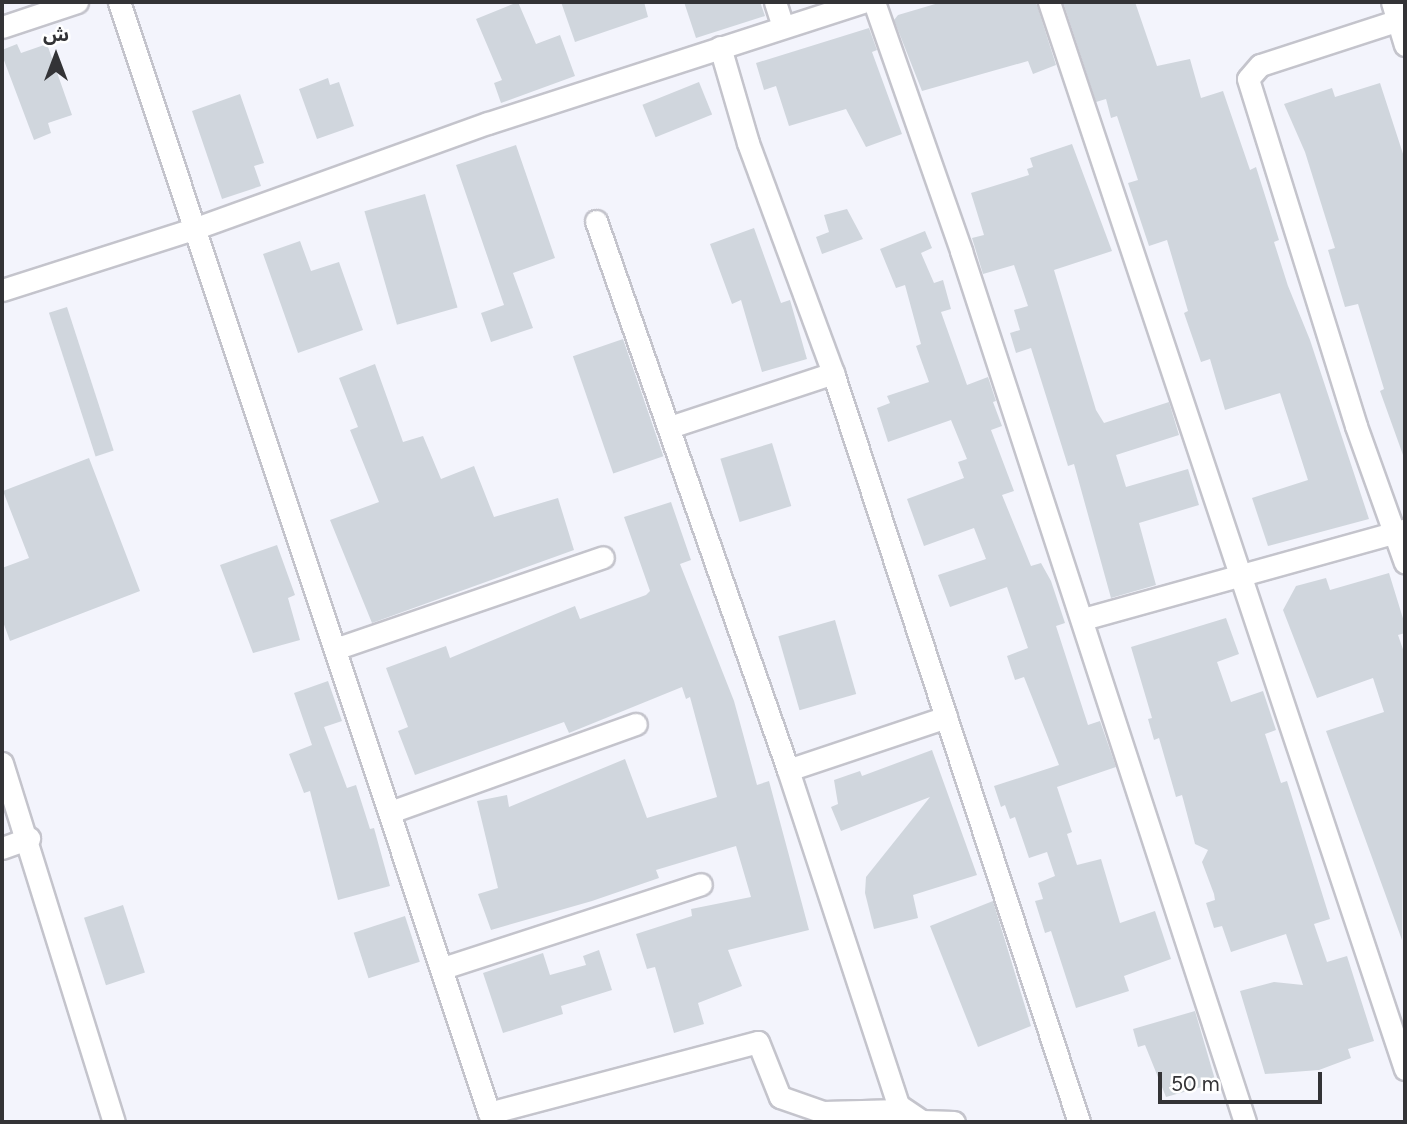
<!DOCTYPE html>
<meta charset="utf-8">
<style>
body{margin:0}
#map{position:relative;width:1407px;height:1124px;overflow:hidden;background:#f3f4fc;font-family:Figtree,"Noto Sans Arabic",sans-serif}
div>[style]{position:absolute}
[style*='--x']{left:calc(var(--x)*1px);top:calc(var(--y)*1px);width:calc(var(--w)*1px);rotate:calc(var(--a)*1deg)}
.building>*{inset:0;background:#d0d6dd;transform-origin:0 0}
.roads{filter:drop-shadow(2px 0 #c4c4cc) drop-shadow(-2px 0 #c4c4cc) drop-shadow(0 2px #c4c4cc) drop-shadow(0 -2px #c4c4cc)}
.minor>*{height:21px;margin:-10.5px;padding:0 10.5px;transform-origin:10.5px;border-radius:10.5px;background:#fff}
span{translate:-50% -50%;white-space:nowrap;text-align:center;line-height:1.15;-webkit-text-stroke:5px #fff;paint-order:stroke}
.frame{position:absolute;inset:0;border:4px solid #333336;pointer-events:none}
.north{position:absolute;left:21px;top:21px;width:70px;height:70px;-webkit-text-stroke:5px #fff;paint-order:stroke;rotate:0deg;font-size:19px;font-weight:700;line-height:28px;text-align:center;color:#333336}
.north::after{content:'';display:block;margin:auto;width:24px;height:32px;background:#333336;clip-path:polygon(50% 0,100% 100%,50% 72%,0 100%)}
.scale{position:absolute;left:1158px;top:1072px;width:164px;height:32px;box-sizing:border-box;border:4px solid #333336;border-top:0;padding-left:9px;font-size:21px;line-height:24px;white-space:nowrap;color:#333336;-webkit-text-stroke:5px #fff;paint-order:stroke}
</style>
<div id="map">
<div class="building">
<div style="clip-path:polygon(518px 2px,536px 44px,560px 35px,575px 76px,501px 103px,494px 83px,502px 80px,476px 19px)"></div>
<div style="clip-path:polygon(561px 2px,644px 2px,648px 17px,575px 42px)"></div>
<div style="clip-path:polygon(684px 2px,760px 2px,765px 16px,696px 38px)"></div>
<div style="clip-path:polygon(942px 2px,1036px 2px,1056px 65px,1033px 74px,1028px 61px,922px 91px,894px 20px,898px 15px)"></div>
<div style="clip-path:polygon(1063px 2px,1135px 2px,1157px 66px,1190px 59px,1201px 98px,1223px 91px,1250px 170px,1256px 167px,1279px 240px,1274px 242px,1288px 286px,1310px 340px,1369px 519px,1268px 546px,1252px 498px,1308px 480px,1280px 393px,1225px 410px,1210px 359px,1201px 362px,1184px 313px,1188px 311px,1167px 240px,1149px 246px,1128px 183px,1138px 180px,1117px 116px,1111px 118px,1106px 99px,1096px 102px)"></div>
<div style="clip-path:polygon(869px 28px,877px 50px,872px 52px,902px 134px,866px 147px,846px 109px,789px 126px,776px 86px,764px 90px,756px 63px)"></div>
<div style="clip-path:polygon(17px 44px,21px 53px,47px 44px,72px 115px,48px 123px,51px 133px,34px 140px,2px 55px,2px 50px)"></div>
<div style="clip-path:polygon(328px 78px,330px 85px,339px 82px,354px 126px,317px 139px,299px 89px)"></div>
<div style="left:699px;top:82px;width:35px;height:61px;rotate:68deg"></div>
<div style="clip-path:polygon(1380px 83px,1405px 160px,1403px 455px,1380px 391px,1384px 389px,1358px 304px,1345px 307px,1328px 250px,1335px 248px,1305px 152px,1284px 104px,1332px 88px,1335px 97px)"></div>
<div style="clip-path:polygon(240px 94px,264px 163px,254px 166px,261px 186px,222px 199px,192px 111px)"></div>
<div style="clip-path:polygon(1072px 144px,1112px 251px,1054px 270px,1096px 410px,1104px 423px,1169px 402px,1179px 435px,1116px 455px,1126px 487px,1188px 469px,1199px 505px,1139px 523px,1156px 585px,1111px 598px,1074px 464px,1068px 466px,1031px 348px,1016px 353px,1010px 333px,1020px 330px,1014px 310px,1028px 306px,1014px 265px,983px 274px,972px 238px,984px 235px,971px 193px,1029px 175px,1027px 169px,1033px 167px,1030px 158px)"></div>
<div style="clip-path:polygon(516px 145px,555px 258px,513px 273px,533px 328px,491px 342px,481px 313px,504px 305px,456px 165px)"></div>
<div style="left:425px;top:194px;width:118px;height:63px;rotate:74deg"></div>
<div style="clip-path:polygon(847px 209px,863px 239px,822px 254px,816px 237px,829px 232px,824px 215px)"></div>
<div style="clip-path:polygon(754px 228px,781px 303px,790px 300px,807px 359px,762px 372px,741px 300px,732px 304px,710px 244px)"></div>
<div style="clip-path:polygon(925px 231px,932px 248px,921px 253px,934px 283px,943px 280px,951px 309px,941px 312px,967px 385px,988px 377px,996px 401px,993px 402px,1002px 426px,991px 430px,1014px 491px,1002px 495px,1031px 566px,1041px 563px,1051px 581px,1065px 623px,1056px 626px,1088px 725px,1100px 721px,1116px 767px,1057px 787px,1072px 832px,1067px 834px,1077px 865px,1101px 859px,1120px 923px,1155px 911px,1171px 959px,1124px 976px,1129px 991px,1076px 1008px,1051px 931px,1045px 933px,1035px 901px,1043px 899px,1038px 883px,1055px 876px,1047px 852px,1029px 858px,1015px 817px,1010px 819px,1005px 805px,1001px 807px,994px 786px,1059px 765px,1024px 677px,1015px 680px,1007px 656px,1028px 648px,1007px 587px,950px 607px,938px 575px,986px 559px,974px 528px,924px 546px,907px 499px,964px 478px,958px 462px,967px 459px,951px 420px,888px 442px,877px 408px,890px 403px,887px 396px,929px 382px,916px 346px,921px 344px,905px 285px,896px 288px,880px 249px)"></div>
<div style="clip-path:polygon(300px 241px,311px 271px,339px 262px,363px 330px,298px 353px,263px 254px)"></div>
<div style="left:67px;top:307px;width:151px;height:19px;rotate:72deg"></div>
<div style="left:623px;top:339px;width:124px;height:53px;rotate:71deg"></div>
<div style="clip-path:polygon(375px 364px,403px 442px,423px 436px,441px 479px,474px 466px,494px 517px,558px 498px,574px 550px,372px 623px,330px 520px,379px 502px,350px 430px,358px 427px,339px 378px)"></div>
<div style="left:772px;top:443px;width:66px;height:54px;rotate:73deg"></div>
<div style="clip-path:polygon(89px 458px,140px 591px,10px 641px,2px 619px,2px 568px,29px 558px,3px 491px)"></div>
<div style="clip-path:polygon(671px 502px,691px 560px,680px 564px,734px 701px,757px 785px,769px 781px,809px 930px,728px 950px,742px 986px,698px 1003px,704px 1024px,674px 1033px,655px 967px,647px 969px,636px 934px,692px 916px,691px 909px,751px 897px,736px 846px,656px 870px,659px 878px,592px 901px,491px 930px,478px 894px,498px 888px,477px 801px,507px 795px,509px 807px,625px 759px,647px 818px,717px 797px,690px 697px,686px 699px,682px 687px,569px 733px,564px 722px,415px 775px,398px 731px,408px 727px,386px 668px,446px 646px,450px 658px,575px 606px,580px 619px,646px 595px,650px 591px,624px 517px)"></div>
<div style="clip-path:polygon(277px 545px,295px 595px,288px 598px,300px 640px,253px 653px,220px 565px)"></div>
<div style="clip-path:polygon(1389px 573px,1405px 625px,1405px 633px,1398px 635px,1405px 655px,1402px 940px,1326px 731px,1384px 712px,1373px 678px,1317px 698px,1283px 610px,1296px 586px,1326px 578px,1330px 590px)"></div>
<div style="clip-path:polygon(1226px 618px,1239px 654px,1217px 662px,1231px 702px,1263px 691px,1276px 730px,1265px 734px,1281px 783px,1287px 781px,1330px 919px,1314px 924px,1327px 962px,1347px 956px,1374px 1041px,1348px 1049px,1351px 1058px,1319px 1070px,1265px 1074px,1240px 991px,1274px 982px,1303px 985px,1286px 934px,1231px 952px,1222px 926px,1214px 928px,1206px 903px,1215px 900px,1214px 894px,1202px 862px,1208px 850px,1195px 844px,1182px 795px,1176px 797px,1159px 738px,1154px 740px,1148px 719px,1152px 718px,1131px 647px)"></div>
<div style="left:835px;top:620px;width:77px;height:59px;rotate:74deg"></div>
<div style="clip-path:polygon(328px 681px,342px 721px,324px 727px,347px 788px,356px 785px,370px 829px,374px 828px,390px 886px,338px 900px,310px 791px,304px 793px,289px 754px,312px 745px,294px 693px)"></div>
<div style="clip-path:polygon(932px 750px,977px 875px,913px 895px,918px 918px,874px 929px,865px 893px,866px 877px,930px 797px,841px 831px,831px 807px,838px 804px,834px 780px,860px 771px,862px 776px)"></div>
<div style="clip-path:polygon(993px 901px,1031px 1026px,978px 1047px,930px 926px)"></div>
<div style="left:123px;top:905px;width:71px;height:41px;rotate:72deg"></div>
<div style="left:405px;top:916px;width:48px;height:54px;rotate:72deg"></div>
<div style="clip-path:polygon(599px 950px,612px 990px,561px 1006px,563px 1014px,503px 1033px,483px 973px,543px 953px,550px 975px,586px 965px,583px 956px)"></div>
<div style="clip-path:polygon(1195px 1011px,1216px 1083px,1166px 1097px,1145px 1045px,1138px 1047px,1133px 1029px)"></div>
</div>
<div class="roads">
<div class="minor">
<div style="--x:119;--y:2;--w:1171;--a:71.58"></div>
<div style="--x:489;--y:1113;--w:278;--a:-14.8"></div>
<div style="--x:758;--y:1042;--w:59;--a:68.2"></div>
<div style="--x:780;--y:1097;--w:46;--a:19.2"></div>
<div style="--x:823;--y:1112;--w:78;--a:-1.5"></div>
<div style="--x:775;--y:2;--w:26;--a:72"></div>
<div style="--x:874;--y:2;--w:264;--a:70.7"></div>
<div style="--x:961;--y:251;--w:916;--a:71.94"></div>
<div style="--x:1049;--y:2;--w:1125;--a:71.55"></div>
<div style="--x:1392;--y:2;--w:45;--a:73.2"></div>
<div style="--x:1405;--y:18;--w:152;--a:162"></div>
<div style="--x:1260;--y:65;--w:18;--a:131"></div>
<div style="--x:1248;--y:79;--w:363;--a:72.7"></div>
<div style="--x:1356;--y:426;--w:145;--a:70.3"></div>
<div style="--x:2;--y:27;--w:79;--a:-18.4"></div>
<div style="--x:720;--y:47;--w:100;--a:73.7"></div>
<div style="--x:748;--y:143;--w:245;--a:69.7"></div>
<div style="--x:833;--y:373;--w:788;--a:71.82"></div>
<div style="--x:596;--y:221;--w:582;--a:70.72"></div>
<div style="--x:788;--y:770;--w:353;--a:71.8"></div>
<div style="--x:898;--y:1105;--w:29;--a:34"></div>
<div style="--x:922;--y:1121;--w:32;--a:2"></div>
<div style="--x:2;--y:290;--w:204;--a:-17.7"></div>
<div style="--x:196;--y:228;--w:310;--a:-19.8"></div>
<div style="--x:488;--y:123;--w:393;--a:-17.9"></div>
<div style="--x:670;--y:427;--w:172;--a:-18.3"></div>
<div style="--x:1083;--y:619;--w:334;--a:-15.5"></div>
<div style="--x:335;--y:649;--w:283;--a:-18.9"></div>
<div style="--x:2;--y:763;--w:376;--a:72.7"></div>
<div style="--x:788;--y:770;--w:167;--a:-18.5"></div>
<div style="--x:390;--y:812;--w:261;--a:-19.7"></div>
<div style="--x:2;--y:848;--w:29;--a:-20"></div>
<div style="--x:443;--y:968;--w:271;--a:-18"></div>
</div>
</div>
<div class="frame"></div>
<div class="north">ش</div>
<div class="scale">50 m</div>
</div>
